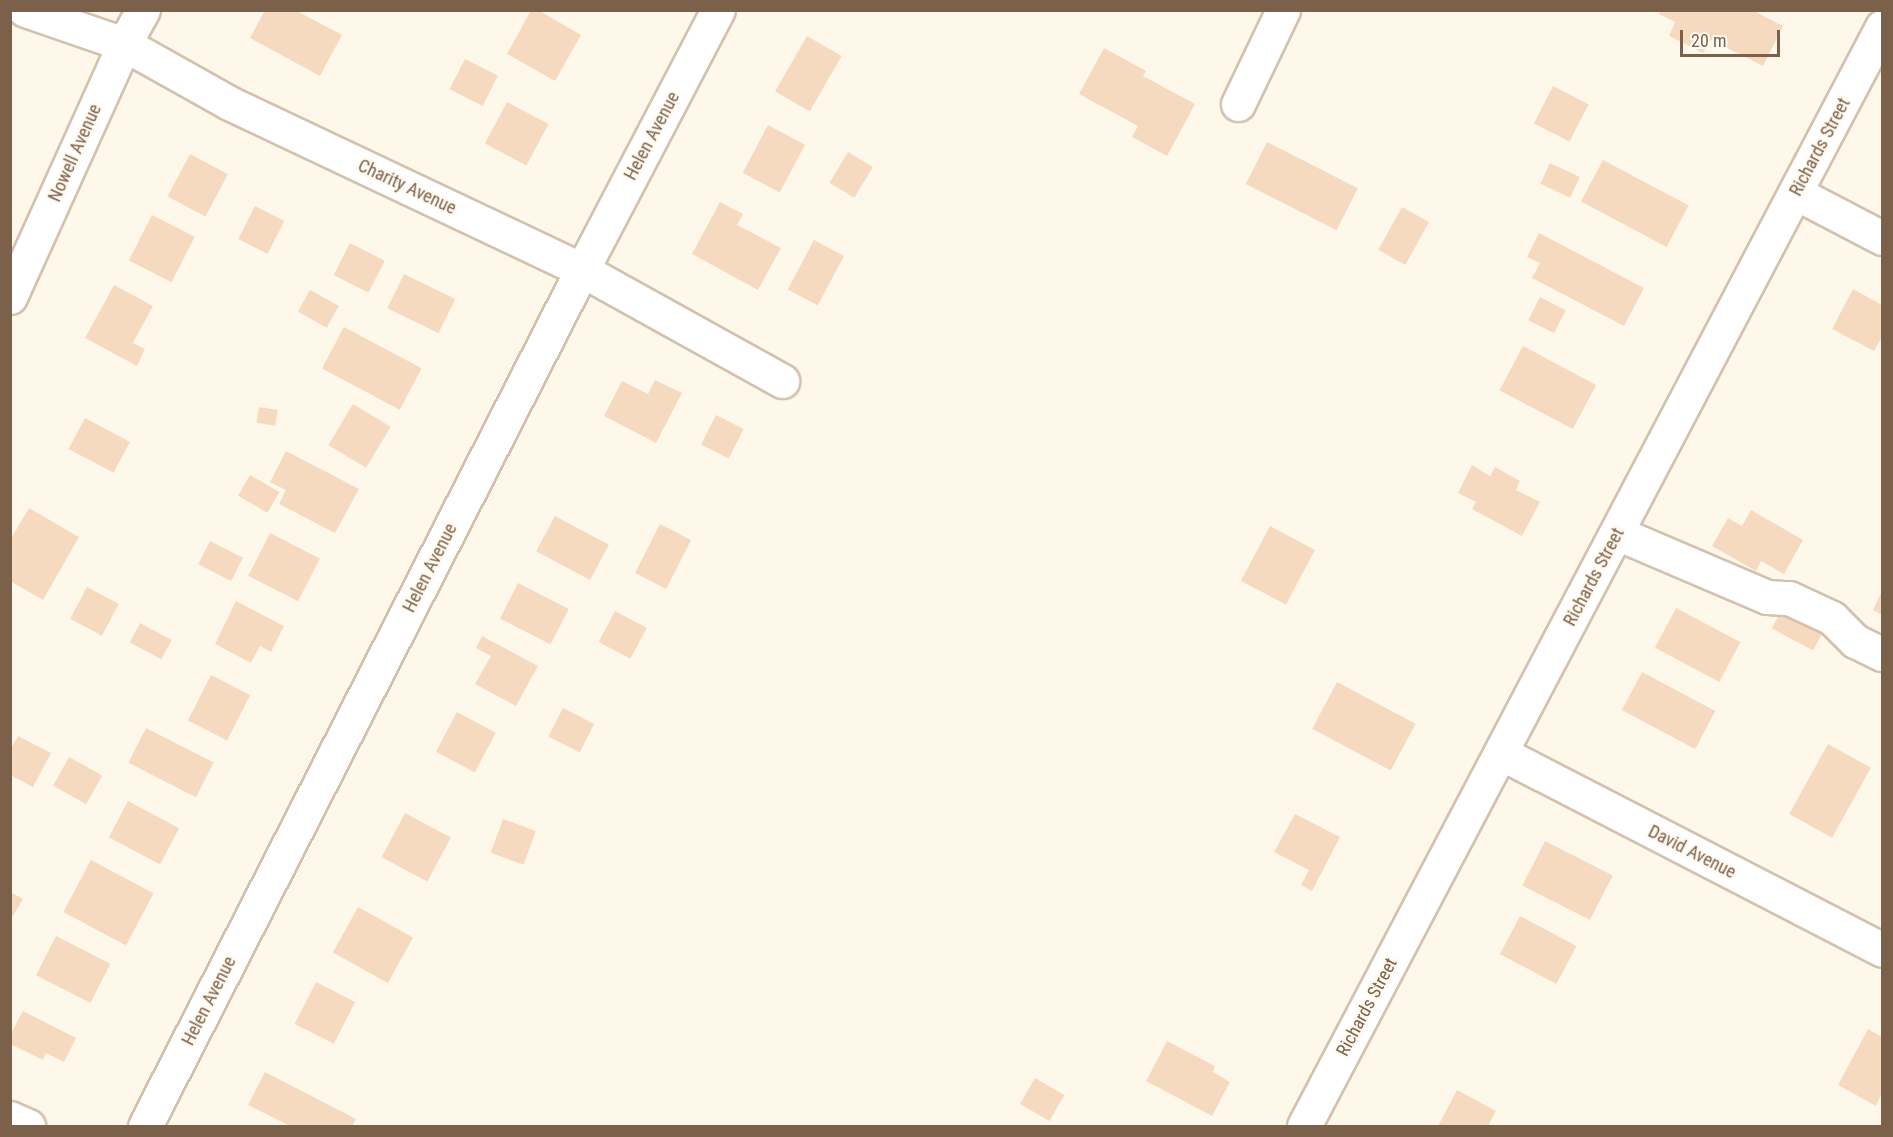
<!DOCTYPE html>
<style>
body{margin:0}
#map{position:relative;width:1893px;height:1137px;overflow:hidden;background:#fef8ea;font-family:"Roboto Condensed",sans-serif}
div>[style]{position:absolute}
[style*='--x']{left:calc(var(--x)*1px);top:calc(var(--y)*1px);width:calc(var(--w)*1px);rotate:calc(var(--a)*1deg)}
.building>*{inset:0;background:#f6dabf;transform-origin:0 0}
.roads{filter:drop-shadow(2px 0 #d3c1ae) drop-shadow(-2px 0 #d3c1ae) drop-shadow(0 2px #d3c1ae) drop-shadow(0 -2px #d3c1ae)}
.minor>*{height:33px;margin:-16.5px;padding:0 16.5px;transform-origin:16.5px;border-radius:16.5px;background:#fff}
span{translate:-50% -50%;white-space:nowrap;text-align:center;line-height:1.15;-webkit-text-stroke:5px #fffbf2;paint-order:stroke}
.street-label{font-size:18px;color:#7c614a}
.frame{position:absolute;inset:0;border:12px solid #7c614a;pointer-events:none}
.scale{position:absolute;left:1680px;top:30px;width:100px;height:27px;box-sizing:border-box;border:3px solid #7c614a;border-top:0;padding-left:8px;font-size:18px;line-height:21px;white-space:nowrap;color:#7c614a;-webkit-text-stroke:4px #fffbf2;paint-order:stroke}
</style>
<div id="map">
<div class="building">
<div style="clip-path:polygon(265px 10px,295px 10px,342px 35px,320px 76px,250px 38px)"></div>
<div style="clip-path:polygon(531px 10px,538px 10px,581px 35px,555px 81px,507px 54px)"></div>
<div style="clip-path:polygon(1661px 10px,1752px 10px,1783px 26px,1763px 66px,1711px 40px,1703px 53px,1669px 36px,1675px 22px,1659px 14px)"></div>
<div style="left:807px;top:36px;width:40px;height:64px;rotate:30deg"></div>
<div style="clip-path:polygon(1104px 48px,1146px 71px,1143px 76px,1195px 104px,1167px 156px,1132px 137px,1138px 126px,1079px 94px)"></div>
<div style="left:465px;top:59px;width:37px;height:34px;rotate:27deg"></div>
<div style="left:1553px;top:86px;width:40px;height:42px;rotate:27deg"></div>
<div style="left:507px;top:102px;width:47px;height:47px;rotate:28deg"></div>
<div style="left:768px;top:125px;width:42px;height:54px;rotate:28deg"></div>
<div style="left:1267px;top:142px;width:102px;height:47px;rotate:27deg"></div>
<div style="left:848px;top:152px;width:29px;height:36px;rotate:31deg"></div>
<div style="left:190px;top:154px;width:43px;height:48px;rotate:28deg"></div>
<div style="left:1603px;top:160px;width:97px;height:47px;rotate:28deg"></div>
<div style="left:1550px;top:163px;width:33px;height:23px;rotate:25deg"></div>
<div style="clip-path:polygon(720px 202px,743px 214px,737px 225px,781px 248px,758px 290px,692px 254px)"></div>
<div style="left:255px;top:206px;width:33px;height:37px;rotate:27deg"></div>
<div style="left:1402px;top:207px;width:31px;height:49px;rotate:29deg"></div>
<div style="left:152px;top:215px;width:48px;height:51px;rotate:27deg"></div>
<div style="clip-path:polygon(1539px 233px,1644px 288px,1624px 326px,1532px 278px,1540px 263px,1527px 257px)"></div>
<div style="left:814px;top:240px;width:34px;height:56px;rotate:28deg"></div>
<div style="left:350px;top:243px;width:39px;height:36px;rotate:27deg"></div>
<div style="left:404px;top:274px;width:57px;height:38px;rotate:26deg"></div>
<div style="clip-path:polygon(114px 285px,153px 306px,133px 343px,145px 349px,137px 366px,85px 338px)"></div>
<div style="clip-path:polygon(1853px 289px,1882px 305px,1882px 337px,1874px 351px,1832px 329px)"></div>
<div style="left:310px;top:290px;width:33px;height:25px;rotate:29deg"></div>
<div style="left:1540px;top:297px;width:29px;height:26px;rotate:27deg"></div>
<div style="left:344px;top:327px;width:88px;height:47px;rotate:28deg"></div>
<div style="left:1523px;top:346px;width:83px;height:50px;rotate:28deg"></div>
<div style="clip-path:polygon(655px 380px,682px 393px,656px 443px,604px 416px,622px 381px,648px 394px)"></div>
<div style="left:353px;top:404px;width:44px;height:48px;rotate:31deg"></div>
<div style="left:259px;top:407px;width:19px;height:16px;rotate:9deg"></div>
<div style="left:716px;top:415px;width:31px;height:33px;rotate:27deg"></div>
<div style="left:85px;top:418px;width:51px;height:35px;rotate:28deg"></div>
<div style="clip-path:polygon(286px 451px,359px 489px,335px 533px,279px 504px,286px 490px,270px 482px)"></div>
<div style="clip-path:polygon(1472px 465px,1490px 476px,1495px 467px,1520px 481px,1516px 490px,1540px 502px,1522px 536px,1472px 509px,1476px 502px,1458px 493px)"></div>
<div style="left:250px;top:475px;width:34px;height:24px;rotate:30deg"></div>
<div style="clip-path:polygon(29px 508px,79px 537px,43px 600px,10px 581px,10px 540px)"></div>
<div style="clip-path:polygon(1751px 510px,1803px 540px,1784px 574px,1761px 561px,1756px 571px,1712px 546px,1728px 518px,1742px 526px)"></div>
<div style="left:555px;top:516px;width:61px;height:40px;rotate:28deg"></div>
<div style="left:660px;top:524px;width:35px;height:55px;rotate:27deg"></div>
<div style="left:1270px;top:526px;width:51px;height:62px;rotate:28deg"></div>
<div style="left:270px;top:533px;width:56px;height:48px;rotate:27deg"></div>
<div style="left:210px;top:541px;width:37px;height:26px;rotate:27deg"></div>
<div style="left:518px;top:583px;width:57px;height:40px;rotate:27deg"></div>
<div style="left:87px;top:587px;width:36px;height:36px;rotate:28deg"></div>
<div style="clip-path:polygon(1882px 591px,1882px 615px,1873px 610px)"></div>
<div style="clip-path:polygon(236px 601px,284px 626px,271px 652px,260px 646px,251px 663px,215px 644px)"></div>
<div style="left:1676px;top:608px;width:73px;height:45px;rotate:28deg"></div>
<div style="left:1782px;top:609px;width:47px;height:22px;rotate:28deg"></div>
<div style="left:615px;top:611px;width:36px;height:35px;rotate:28deg"></div>
<div style="left:140px;top:623px;width:36px;height:22px;rotate:28deg"></div>
<div style="clip-path:polygon(482px 636px,538px 666px,516px 706px,475px 684px,491px 656px,476px 648px)"></div>
<div style="left:1642px;top:672px;width:83px;height:43px;rotate:28deg"></div>
<div style="left:211px;top:675px;width:44px;height:51px;rotate:27deg"></div>
<div style="left:1337px;top:682px;width:89px;height:53px;rotate:28deg"></div>
<div style="left:563px;top:708px;width:35px;height:32px;rotate:27deg"></div>
<div style="left:457px;top:712px;width:44px;height:45px;rotate:28deg"></div>
<div style="left:146px;top:728px;width:76px;height:39px;rotate:27deg"></div>
<div style="clip-path:polygon(18px 736px,51px 753px,33px 787px,10px 775px,10px 750px)"></div>
<div style="left:1828px;top:744px;width:49px;height:80px;rotate:29deg"></div>
<div style="left:69px;top:757px;width:38px;height:33px;rotate:29deg"></div>
<div style="left:128px;top:801px;width:58px;height:41px;rotate:28deg"></div>
<div style="left:405px;top:813px;width:52px;height:50px;rotate:28deg"></div>
<div style="clip-path:polygon(1295px 814px,1340px 837px,1312px 891px,1301px 885px,1309px 870px,1274px 852px)"></div>
<div style="left:503px;top:819px;width:35px;height:36px;rotate:20deg"></div>
<div style="left:1545px;top:841px;width:76px;height:50px;rotate:27deg"></div>
<div style="left:91px;top:860px;width:71px;height:59px;rotate:28deg"></div>
<div style="clip-path:polygon(10px 892px,23px 899px,10px 921px)"></div>
<div style="left:358px;top:907px;width:63px;height:52px;rotate:29deg"></div>
<div style="left:1520px;top:916px;width:64px;height:43px;rotate:28deg"></div>
<div style="left:56px;top:936px;width:61px;height:44px;rotate:27deg"></div>
<div style="left:316px;top:982px;width:44px;height:47px;rotate:27deg"></div>
<div style="clip-path:polygon(23px 1011px,76px 1038px,64px 1062px,46px 1053px,43px 1060px,10px 1044px,10px 1035px)"></div>
<div style="clip-path:polygon(1868px 1029px,1882px 1037px,1882px 1093px,1876px 1106px,1838px 1085px)"></div>
<div style="clip-path:polygon(1167px 1041px,1215px 1066px,1213px 1072px,1230px 1082px,1212px 1116px,1146px 1081px)"></div>
<div style="clip-path:polygon(265px 1072px,356px 1119px,352px 1126px,290px 1126px,248px 1105px)"></div>
<div style="left:1035px;top:1078px;width:34px;height:30px;rotate:30deg"></div>
<div style="clip-path:polygon(1457px 1090px,1496px 1111px,1488px 1126px,1438px 1126px)"></div>
</div>
<div class="roads">
<div class="minor">
<div style="--x:25;--y:10;--w:105;--a:19"></div>
<div style="--x:124;--y:44;--w:120;--a:29.3"></div>
<div style="--x:229;--y:103;--w:391;--a:25.3"></div>
<div style="--x:582;--y:270;--w:229;--a:29"></div>
<div style="--x:1238;--y:104;--w:104;--a:-64.4"></div>
<div style="--x:1796;--y:193;--w:97;--a:27.6"></div>
<div style="--x:10;--y:297;--w:277;--a:-65.7"></div>
<div style="--x:124;--y:44;--w:39;--a:-61"></div>
<div style="--x:1617;--y:533;--w:163;--a:23.1"></div>
<div style="--x:1767;--y:597;--w:22;--a:3"></div>
<div style="--x:1789;--y:598;--w:47;--a:24.9"></div>
<div style="--x:1832;--y:618;--w:33;--a:45"></div>
<div style="--x:1855;--y:641;--w:30;--a:26"></div>
<div style="--x:1501;--y:753;--w:429;--a:27.3"></div>
<div style="--x:10;--y:1118;--w:20;--a:24"></div>
<div style="--x:145;--y:1126;--w:961;--a:-62.96"></div>
<div style="--x:582;--y:270;--w:293;--a:-62.4"></div>
<div style="--x:1304;--y:1126;--w:1242;--a:-62.26"></div>
</div>
</div>
<div class="street-label">
<span style="left:652px;top:136px;rotate:-62deg">Helen Avenue</span>
<span style="left:1820px;top:147px;rotate:-62deg">Richards Street</span>
<span style="left:75px;top:153px;rotate:-66deg">Nowell Avenue</span>
<span style="left:407px;top:187px;rotate:25deg">Charity Avenue</span>
<span style="left:430px;top:568px;rotate:-63deg">Helen Avenue</span>
<span style="left:1594px;top:577px;rotate:-62deg">Richards Street</span>
<span style="left:1692px;top:852px;rotate:27deg">David Avenue</span>
<span style="left:209px;top:1001px;rotate:-63deg">Helen Avenue</span>
<span style="left:1367px;top:1007px;rotate:-62deg">Richards Street</span>
</div>
<div class="frame"></div>
<div class="scale">20 m</div>
</div>
